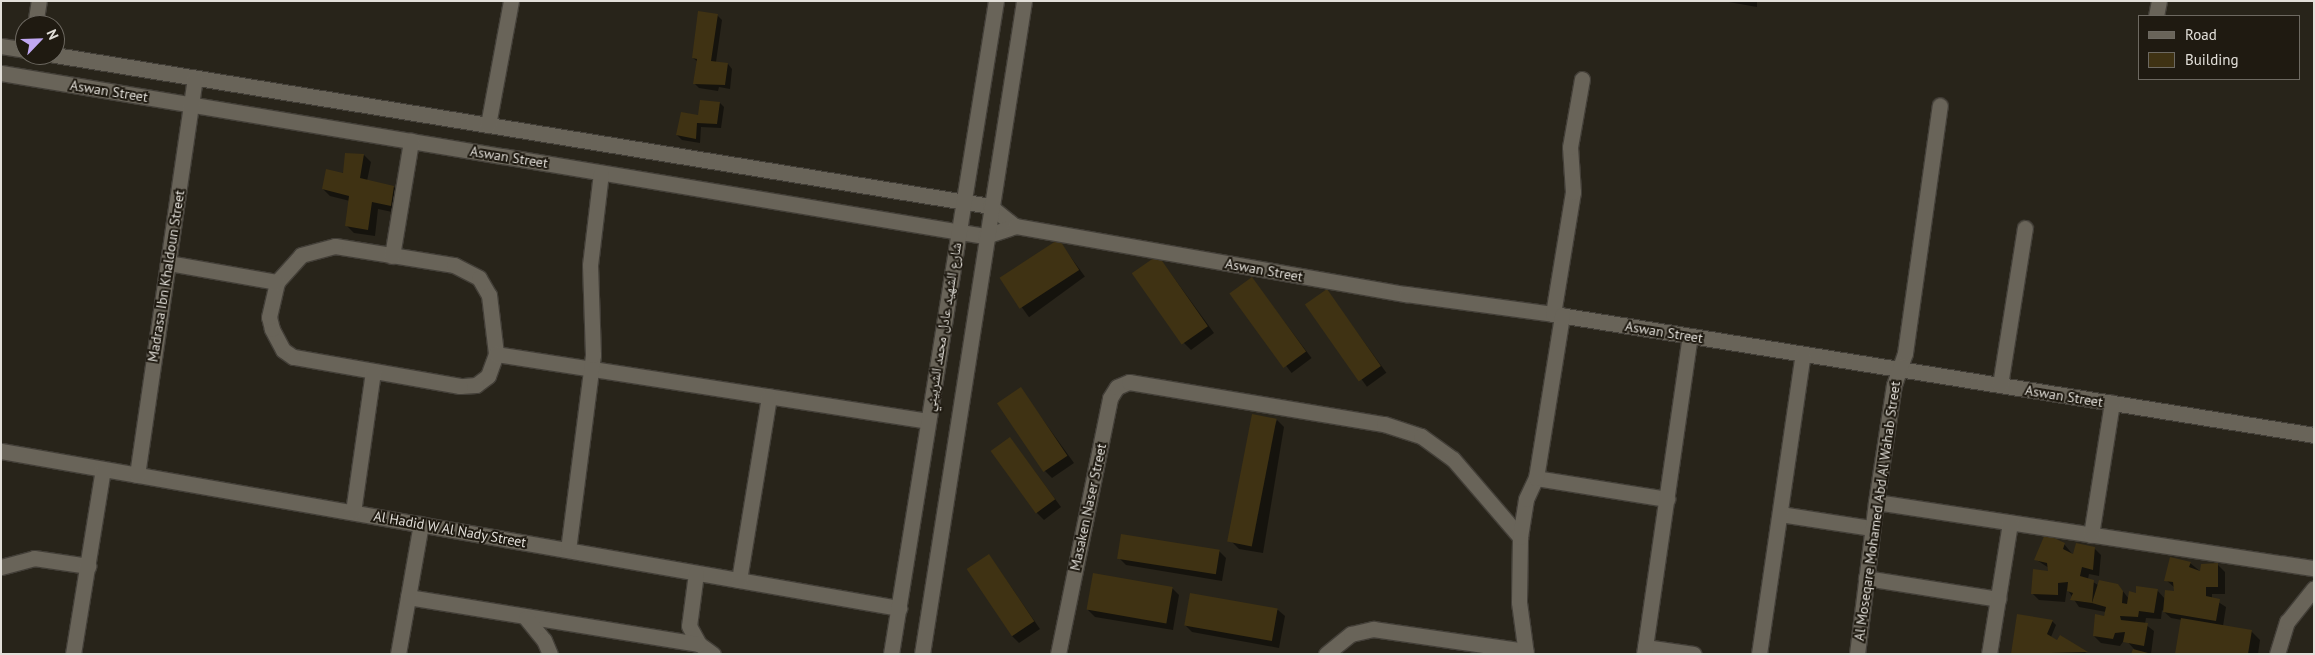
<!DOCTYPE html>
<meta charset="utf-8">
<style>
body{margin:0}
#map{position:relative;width:2315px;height:655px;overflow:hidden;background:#28241a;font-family:"PT Sans","Noto Naskh Arabic",sans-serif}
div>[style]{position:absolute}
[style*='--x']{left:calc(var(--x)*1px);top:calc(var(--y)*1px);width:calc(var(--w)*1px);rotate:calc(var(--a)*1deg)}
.shadow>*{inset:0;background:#0007;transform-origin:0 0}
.building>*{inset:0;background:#3f3213;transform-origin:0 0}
.roads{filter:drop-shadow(1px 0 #433f38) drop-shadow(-1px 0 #433f38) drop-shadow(0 1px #433f38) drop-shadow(0 -1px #433f38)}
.minor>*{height:15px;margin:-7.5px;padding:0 7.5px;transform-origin:7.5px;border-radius:7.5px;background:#696459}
span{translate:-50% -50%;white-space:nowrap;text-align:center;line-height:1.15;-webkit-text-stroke:4px #1f1a11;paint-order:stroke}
.street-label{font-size:14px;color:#e2dfd9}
.frame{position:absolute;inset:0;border:2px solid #e2dfd9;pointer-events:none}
.legend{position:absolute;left:2138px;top:15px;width:162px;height:65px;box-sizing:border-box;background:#1f1a11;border:1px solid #6d6961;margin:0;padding:6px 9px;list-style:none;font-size:15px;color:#e2dfd9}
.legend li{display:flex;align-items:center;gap:10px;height:25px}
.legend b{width:25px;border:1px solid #6d6961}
.north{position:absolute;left:15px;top:15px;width:50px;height:50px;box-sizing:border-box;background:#1f1a11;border:1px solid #6d6961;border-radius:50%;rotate:66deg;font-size:14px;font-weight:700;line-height:20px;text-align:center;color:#e2dfd9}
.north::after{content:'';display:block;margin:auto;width:18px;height:22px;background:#c1a8f3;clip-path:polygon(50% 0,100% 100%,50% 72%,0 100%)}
</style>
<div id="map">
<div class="shadow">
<div style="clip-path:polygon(1723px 1px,1757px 1px,1757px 7px)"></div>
<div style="clip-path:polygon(717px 15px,722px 20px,716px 62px,728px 64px,732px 69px,730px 89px,719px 87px,718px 91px,699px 88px,695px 84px,698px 62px,693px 58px)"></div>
<div style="clip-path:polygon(720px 103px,724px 107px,721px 128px,701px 127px,700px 143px,682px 140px,677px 135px)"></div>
<div style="clip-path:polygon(364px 155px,371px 162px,367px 181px,394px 187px,401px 194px,397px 213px,378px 209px,375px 236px,354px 233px,347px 226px,350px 201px,330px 196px,323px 189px)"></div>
<div style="left:1059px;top:241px;width:44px;height:69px;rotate:54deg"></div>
<div style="clip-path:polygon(1158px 256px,1214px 333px,1191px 350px,1184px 343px)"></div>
<div style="left:1252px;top:279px;width:99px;height:25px;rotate:53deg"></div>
<div style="left:1327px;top:291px;width:101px;height:24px;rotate:54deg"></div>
<div style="clip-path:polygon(1020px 388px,1074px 463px,1052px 478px,1045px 471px)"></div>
<div style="clip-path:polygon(1277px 420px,1284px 427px,1263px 553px,1239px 549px,1232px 542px)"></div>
<div style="clip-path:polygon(1010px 438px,1061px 507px,1044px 520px,1037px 513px)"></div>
<div style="clip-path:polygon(2064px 544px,2074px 556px,2094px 548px,2101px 555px,2099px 576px,2089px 574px,2088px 579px,2098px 585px,2118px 585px,2129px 599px,2157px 590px,2165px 599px,2175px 593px,2175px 588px,2166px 580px,2190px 563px,2201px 572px,2218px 565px,2225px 572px,2225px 594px,2212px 594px,2212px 598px,2226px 607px,2223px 626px,2251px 631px,2260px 640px,2258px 654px,2176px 654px,2182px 620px,2171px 618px,2162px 610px,2161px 619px,2146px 618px,2145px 624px,2154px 631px,2151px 654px,2132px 654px,2134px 649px,2125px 639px,2120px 646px,2101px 643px,2094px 636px,2106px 612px,2079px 607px,2067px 589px,2065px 602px,2039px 600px,2032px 593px,2049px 573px,2049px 568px,2035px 559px)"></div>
<div style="clip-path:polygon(1219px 551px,1226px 558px,1222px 581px,1126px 565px,1119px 558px)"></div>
<div style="clip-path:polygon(989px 555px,1040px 629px,1019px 643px,1012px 636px)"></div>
<div style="clip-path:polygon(1172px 588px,1179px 595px,1173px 630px,1095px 617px,1088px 610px)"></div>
<div style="clip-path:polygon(1278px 610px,1285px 616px,1279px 648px,1192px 632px,1185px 625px)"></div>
<div style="clip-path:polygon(2052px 621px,2056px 625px,2051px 637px,2058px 641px,2061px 636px,2088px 654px,2012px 654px)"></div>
</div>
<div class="building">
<div style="clip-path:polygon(698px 11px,718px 14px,711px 61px,728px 63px,725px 85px,693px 84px,697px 59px,692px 58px)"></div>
<div style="clip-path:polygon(700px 100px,720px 102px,717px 124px,697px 123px,696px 139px,676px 135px,681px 112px,698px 115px)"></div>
<div style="clip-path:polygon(345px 153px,364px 154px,360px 178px,394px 186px,391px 206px,372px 202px,368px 230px,345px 226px,349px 196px,322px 189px,326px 169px,343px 173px)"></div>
<div style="left:1059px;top:239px;width:37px;height:71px;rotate:57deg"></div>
<div style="left:1158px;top:255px;width:87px;height:32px;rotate:55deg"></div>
<div style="left:1252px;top:277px;width:92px;height:28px;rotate:54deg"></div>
<div style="left:1327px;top:289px;width:94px;height:27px;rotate:55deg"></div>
<div style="left:1021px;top:387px;width:83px;height:29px;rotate:56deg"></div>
<div style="left:1252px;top:414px;width:25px;height:130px;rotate:11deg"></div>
<div style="left:1010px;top:437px;width:77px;height:24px;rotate:54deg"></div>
<div style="left:1121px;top:534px;width:100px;height:25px;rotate:9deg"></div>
<div style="clip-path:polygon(2045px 534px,2065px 543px,2063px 549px,2073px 554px,2076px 543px,2095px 547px,2093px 570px,2082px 567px,2080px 576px,2094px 580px,2092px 603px,2070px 600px,2073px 593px,2067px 591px,2068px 582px,2058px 583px,2058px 595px,2031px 594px,2033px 569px,2048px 571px,2047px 563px,2034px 560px)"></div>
<div style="left:989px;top:554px;width:81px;height:27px;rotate:56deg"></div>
<div style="clip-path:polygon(2170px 557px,2191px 562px,2189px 567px,2200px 571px,2201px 564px,2218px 563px,2218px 587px,2206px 587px,2206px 596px,2220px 599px,2216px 621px,2163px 612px,2165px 590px,2174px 591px,2173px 582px,2164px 581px)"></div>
<div style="left:1093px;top:573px;width:81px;height:37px;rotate:10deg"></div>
<div style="clip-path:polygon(2099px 580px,2118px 584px,2123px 591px,2122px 603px,2127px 604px,2129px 591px,2136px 593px,2136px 586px,2158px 589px,2154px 613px,2139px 611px,2138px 617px,2120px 616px,2121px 620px,2148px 623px,2144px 646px,2123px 642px,2125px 632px,2115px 633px,2113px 639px,2093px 636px,2095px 614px,2104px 616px,2106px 607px,2092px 603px)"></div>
<div style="left:1190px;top:593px;width:89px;height:33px;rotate:10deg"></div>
<div style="clip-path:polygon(2017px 614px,2053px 620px,2047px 634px,2057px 640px,2060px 635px,2088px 652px,2011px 654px)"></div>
<div style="clip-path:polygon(2181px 618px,2252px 630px,2248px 654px,2175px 654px)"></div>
<div style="clip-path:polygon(2133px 649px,2148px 653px,2148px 654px,2131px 654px)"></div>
</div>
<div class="roads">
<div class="minor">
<div style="--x:2156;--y:16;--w:15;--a:-79"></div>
<div style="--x:35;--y:25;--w:24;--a:-81"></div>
<div style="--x:1;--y:46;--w:24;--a:9"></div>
<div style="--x:55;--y:55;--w:947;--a:9.17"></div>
<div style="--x:990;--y:206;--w:32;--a:39"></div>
<div style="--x:1;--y:73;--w:997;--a:9.41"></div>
<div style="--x:985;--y:236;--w:32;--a:-18"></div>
<div style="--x:1015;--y:226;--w:397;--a:9.9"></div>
<div style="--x:1406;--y:294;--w:148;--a:7.7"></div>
<div style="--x:1553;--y:314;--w:771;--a:9.03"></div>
<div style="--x:488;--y:125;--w:126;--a:-79.5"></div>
<div style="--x:335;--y:246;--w:121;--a:9.1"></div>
<div style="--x:454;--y:265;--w:28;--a:27"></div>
<div style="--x:479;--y:278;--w:20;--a:60"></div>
<div style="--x:489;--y:295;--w:59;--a:83.2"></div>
<div style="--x:496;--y:354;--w:23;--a:110"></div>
<div style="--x:488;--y:376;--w:15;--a:143"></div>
<div style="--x:476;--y:385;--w:16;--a:176"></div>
<div style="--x:460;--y:386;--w:169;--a:-170.1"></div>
<div style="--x:293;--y:357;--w:12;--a:-145"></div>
<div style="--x:283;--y:350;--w:24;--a:-118"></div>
<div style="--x:272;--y:329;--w:12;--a:-104"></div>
<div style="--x:269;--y:317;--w:36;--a:-77"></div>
<div style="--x:277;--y:282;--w:36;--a:-48"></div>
<div style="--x:301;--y:255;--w:35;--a:-15"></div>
<div style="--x:392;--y:256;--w:117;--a:-80.6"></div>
<div style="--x:168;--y:263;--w:111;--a:9.9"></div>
<div style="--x:1553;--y:314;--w:124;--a:-80.7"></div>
<div style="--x:1573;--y:192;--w:45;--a:-93.8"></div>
<div style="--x:1570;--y:147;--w:69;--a:-80"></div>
<div style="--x:496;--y:354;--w:436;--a:8.8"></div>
<div style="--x:2000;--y:385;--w:159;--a:-81"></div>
<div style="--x:1;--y:451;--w:912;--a:9.92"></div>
<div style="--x:137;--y:475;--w:401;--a:-81.7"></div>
<div style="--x:1536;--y:478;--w:133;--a:9.1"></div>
<div style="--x:1876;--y:502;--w:443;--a:8.6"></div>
<div style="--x:353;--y:512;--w:142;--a:-81.9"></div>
<div style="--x:1780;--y:514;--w:93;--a:8.7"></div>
<div style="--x:2091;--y:535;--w:134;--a:-81"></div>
<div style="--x:568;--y:550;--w:197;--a:-82.7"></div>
<div style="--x:593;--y:355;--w:90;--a:-91.9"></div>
<div style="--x:590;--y:265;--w:93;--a:-83.2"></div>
<div style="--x:1;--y:567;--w:34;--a:-15"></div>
<div style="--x:34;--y:558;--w:55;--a:8.4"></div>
<div style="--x:696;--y:573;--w:53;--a:97.5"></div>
<div style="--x:689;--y:626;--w:21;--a:61"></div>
<div style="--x:699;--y:644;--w:17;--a:36"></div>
<div style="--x:1866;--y:578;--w:134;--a:9"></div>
<div style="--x:739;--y:580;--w:186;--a:-80.7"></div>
<div style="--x:408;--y:597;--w:295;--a:9.2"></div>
<div style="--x:526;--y:618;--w:28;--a:51"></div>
<div style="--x:544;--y:640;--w:15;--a:67"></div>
<div style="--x:1645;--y:647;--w:49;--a:8.1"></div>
<div style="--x:73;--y:654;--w:187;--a:-80.8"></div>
<div style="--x:398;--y:654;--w:132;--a:-80"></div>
<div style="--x:891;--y:654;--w:661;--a:-80.87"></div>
<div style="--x:922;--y:654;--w:661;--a:-81.12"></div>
<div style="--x:1058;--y:654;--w:261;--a:-78.5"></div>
<div style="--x:1110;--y:398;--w:13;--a:-58"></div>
<div style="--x:1117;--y:387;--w:13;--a:-23"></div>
<div style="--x:1129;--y:382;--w:258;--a:9.4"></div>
<div style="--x:1384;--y:424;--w:39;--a:18"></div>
<div style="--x:1421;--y:436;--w:39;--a:36"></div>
<div style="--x:1453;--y:459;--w:103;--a:49.3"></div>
<div style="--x:1326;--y:654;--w:32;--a:-39"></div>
<div style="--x:1351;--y:634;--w:23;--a:-13"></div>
<div style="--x:1373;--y:629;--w:154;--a:8.2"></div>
<div style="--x:1526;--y:654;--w:52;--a:-97.7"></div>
<div style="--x:1519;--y:602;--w:65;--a:-89.1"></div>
<div style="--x:1520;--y:537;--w:38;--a:-81"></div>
<div style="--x:1526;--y:499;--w:23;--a:-65"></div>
<div style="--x:1536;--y:478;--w:165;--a:-80.9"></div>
<div style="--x:1644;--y:654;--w:321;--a:-81.8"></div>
<div style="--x:1759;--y:654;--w:303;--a:-81.7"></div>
<div style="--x:1857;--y:654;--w:153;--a:-82.9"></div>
<div style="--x:1876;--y:502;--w:118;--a:-81.3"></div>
<div style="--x:1894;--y:385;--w:34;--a:-71"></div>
<div style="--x:1905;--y:353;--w:250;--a:-82"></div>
<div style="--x:1989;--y:654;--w:133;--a:-80.9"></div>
<div style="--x:2277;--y:654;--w:34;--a:-73"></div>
<div style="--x:2287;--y:622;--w:43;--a:-51.5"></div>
</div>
</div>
<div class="street-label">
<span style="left:109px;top:91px;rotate:9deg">Aswan Street</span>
<span style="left:509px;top:157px;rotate:9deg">Aswan Street</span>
<span style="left:1264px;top:270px;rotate:10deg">Aswan Street</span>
<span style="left:166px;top:276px;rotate:-81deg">Madrasa Ibn Khaldoun Street</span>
<span style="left:943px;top:327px;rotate:-81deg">شارع الشهيد عادل محمد الشربيني</span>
<span style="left:1664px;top:332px;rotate:9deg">Aswan Street</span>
<span style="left:2064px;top:396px;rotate:9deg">Aswan Street</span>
<span style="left:1088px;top:507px;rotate:-78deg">Masaken Naser Street</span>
<span style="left:1877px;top:511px;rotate:-82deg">Al Moseqare Mohamed Abd Al Wahab Street</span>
<span style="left:450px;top:529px;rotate:10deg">Al Hadid W Al Nady Street</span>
</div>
<div class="frame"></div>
<ul class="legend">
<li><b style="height:6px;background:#696459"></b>Road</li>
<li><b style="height:14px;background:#3f3213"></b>Building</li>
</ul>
<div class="north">N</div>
</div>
